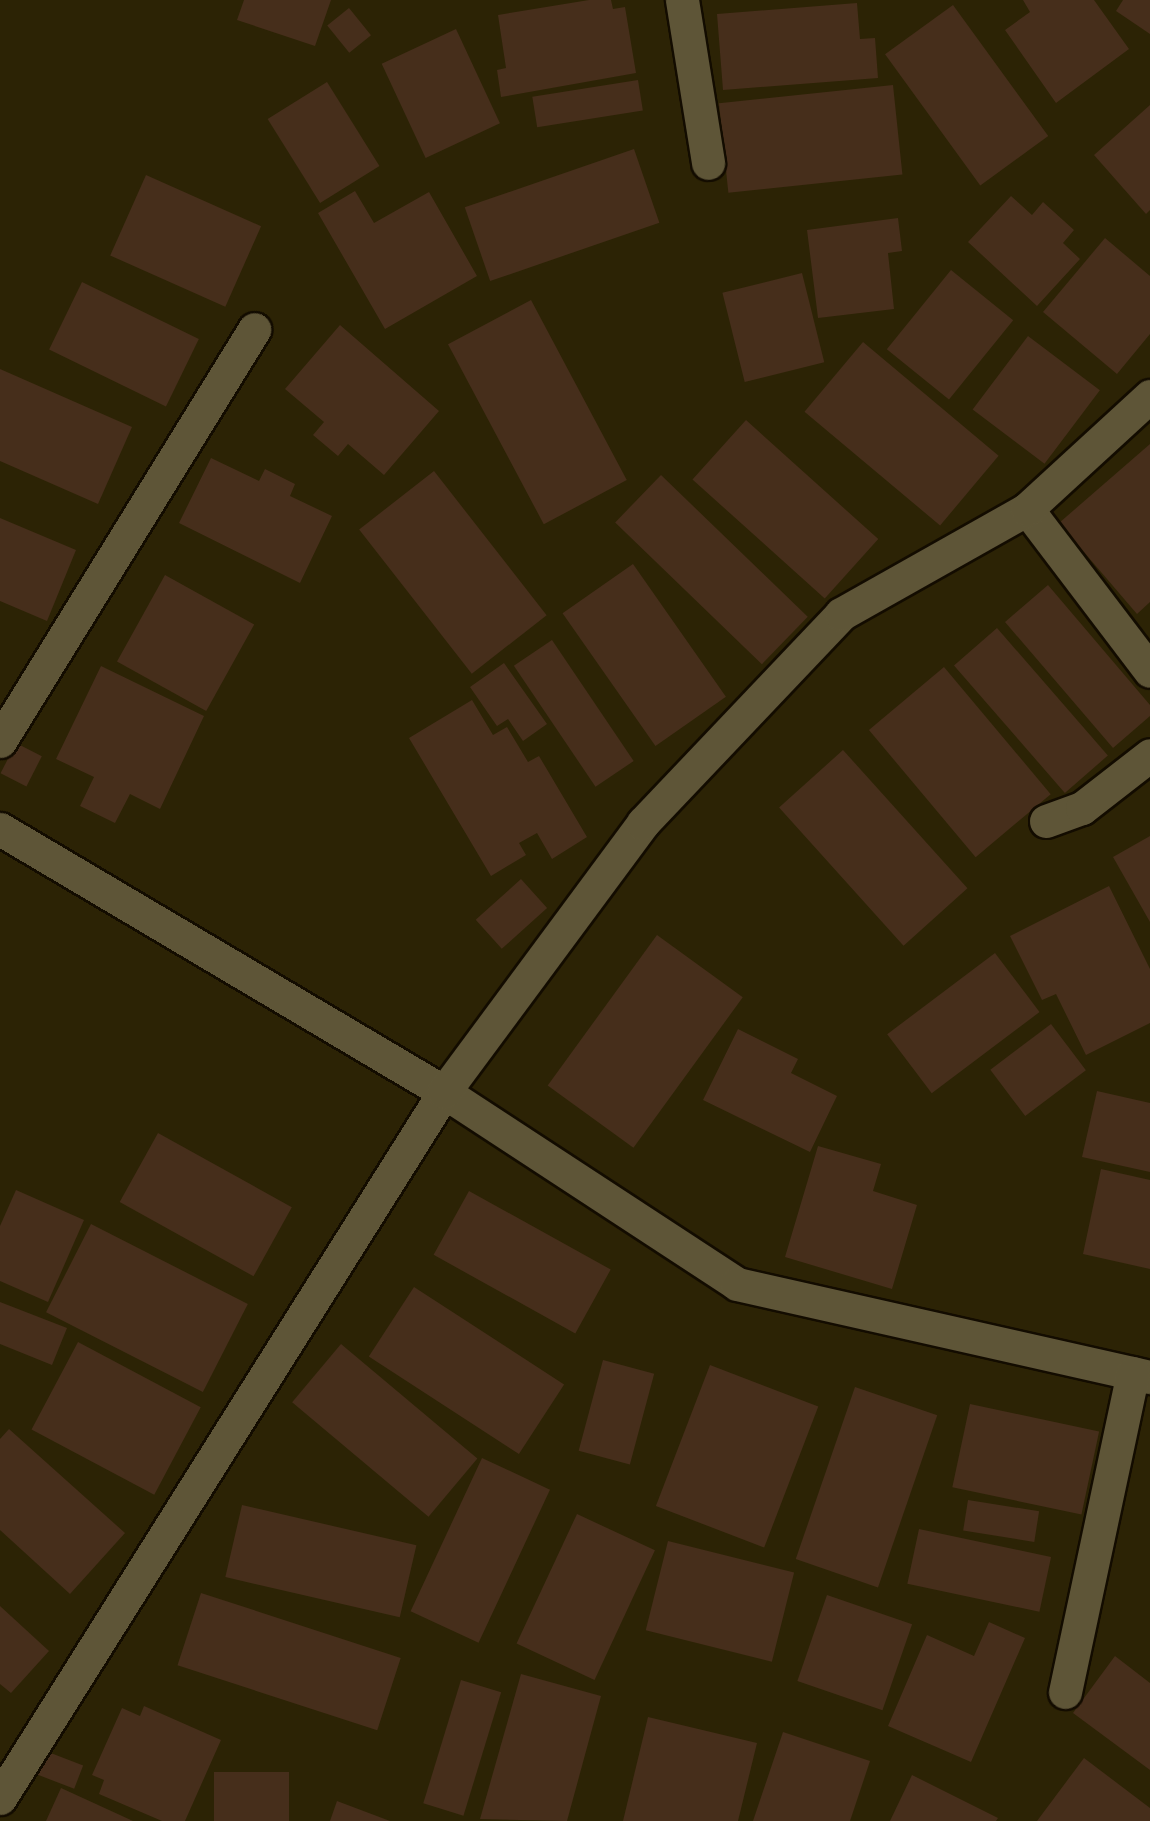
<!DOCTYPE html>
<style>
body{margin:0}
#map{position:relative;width:1150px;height:1821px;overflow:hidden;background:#2c2305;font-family:"Varela Round",sans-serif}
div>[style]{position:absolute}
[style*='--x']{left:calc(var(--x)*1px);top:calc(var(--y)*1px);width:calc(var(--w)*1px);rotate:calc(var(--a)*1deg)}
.building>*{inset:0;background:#462e1b;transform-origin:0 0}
.roads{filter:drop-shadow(2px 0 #130c00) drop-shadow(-2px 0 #130c00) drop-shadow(0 2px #130c00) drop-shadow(0 -2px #130c00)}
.minor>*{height:33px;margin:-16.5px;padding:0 16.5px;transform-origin:16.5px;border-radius:16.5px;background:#5e5537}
span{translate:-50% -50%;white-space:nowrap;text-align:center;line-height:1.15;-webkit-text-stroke:5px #110d03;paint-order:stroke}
</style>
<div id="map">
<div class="building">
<div style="clip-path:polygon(244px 0,331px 0,315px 46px,237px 20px)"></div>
<div style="clip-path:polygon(589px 0,611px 0,613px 9px,625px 7px,636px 73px,501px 97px,497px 70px,506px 68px,498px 15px)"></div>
<div style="clip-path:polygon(1023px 0,1094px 0,1129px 49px,1056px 103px,1005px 30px,1030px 12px)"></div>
<div style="clip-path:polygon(1123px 0,1150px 0,1150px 34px,1116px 11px)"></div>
<div style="clip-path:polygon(857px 3px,860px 39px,875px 38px,878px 78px,723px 90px,717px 14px)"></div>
<div style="left:953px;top:5px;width:162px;height:84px;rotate:54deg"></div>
<div style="left:349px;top:8px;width:35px;height:28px;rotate:51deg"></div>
<div style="left:456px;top:29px;width:104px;height:82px;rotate:65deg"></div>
<div style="left:638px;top:80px;width:31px;height:107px;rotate:81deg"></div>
<div style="left:327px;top:82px;width:99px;height:70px;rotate:58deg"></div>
<div style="left:893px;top:85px;width:90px;height:175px;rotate:84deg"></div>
<div style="clip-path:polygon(1150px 105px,1150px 210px,1146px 214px,1094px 155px)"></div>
<div style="left:634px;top:149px;width:78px;height:179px;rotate:71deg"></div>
<div style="left:146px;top:175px;width:126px;height:88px;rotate:24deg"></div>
<div style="clip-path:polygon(355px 191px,374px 223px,429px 192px,477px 276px,385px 329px,318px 213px)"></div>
<div style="clip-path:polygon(1011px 196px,1032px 215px,1043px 202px,1074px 230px,1063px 243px,1080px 259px,1037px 306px,968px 242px)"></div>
<div style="clip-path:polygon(898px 218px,902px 251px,888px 253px,894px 309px,818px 318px,807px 230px)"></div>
<div style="clip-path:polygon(1105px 238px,1150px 276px,1150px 334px,1117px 374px,1043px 312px)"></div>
<div style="left:951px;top:270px;width:80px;height:102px;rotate:39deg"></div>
<div style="left:802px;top:273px;width:92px;height:82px;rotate:76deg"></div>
<div style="left:82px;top:282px;width:130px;height:75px;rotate:26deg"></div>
<div style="left:531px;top:300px;width:204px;height:94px;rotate:62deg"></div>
<div style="clip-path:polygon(340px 325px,439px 411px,384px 475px,348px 444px,338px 456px,313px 435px,324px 422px,285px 389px)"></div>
<div style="left:1028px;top:336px;width:90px;height:92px;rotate:37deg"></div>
<div style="left:863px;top:342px;width:177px;height:91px;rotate:40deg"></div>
<div style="clip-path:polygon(0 369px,132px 427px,98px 504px,0 461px)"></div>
<div style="left:746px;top:420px;width:178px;height:80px;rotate:42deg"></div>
<div style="clip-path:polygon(1150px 444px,1150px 602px,1137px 614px,1059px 523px)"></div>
<div style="clip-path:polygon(211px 458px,259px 481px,265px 469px,295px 484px,290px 496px,332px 516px,300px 583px,179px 523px)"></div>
<div style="left:434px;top:471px;width:183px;height:95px;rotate:52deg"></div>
<div style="left:661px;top:475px;width:204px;height:66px;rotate:44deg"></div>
<div style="clip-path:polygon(0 518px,76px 550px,47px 621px,0 601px)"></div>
<div style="left:633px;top:564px;width:162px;height:86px;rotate:55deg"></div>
<div style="left:165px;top:575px;width:102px;height:99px;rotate:29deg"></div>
<div style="clip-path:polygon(1048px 585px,1150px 705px,1150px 716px,1113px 748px,1005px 622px)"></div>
<div style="left:997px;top:628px;width:169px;height:57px;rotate:49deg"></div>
<div style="left:552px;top:640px;width:146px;height:46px;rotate:56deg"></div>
<div style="clip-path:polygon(504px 663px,547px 724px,523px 741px,508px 719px,497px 726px,470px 687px)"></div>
<div style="clip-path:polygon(101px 666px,204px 716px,160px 809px,130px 794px,115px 823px,80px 806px,94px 777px,56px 759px)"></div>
<div style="left:944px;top:667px;width:166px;height:98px;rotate:50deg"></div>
<div style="clip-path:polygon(472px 700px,493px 735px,507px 727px,528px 762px,539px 756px,587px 837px,552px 859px,537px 833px,519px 843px,526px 855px,491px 876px,409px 738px)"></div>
<div style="left:16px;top:743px;width:29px;height:34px;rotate:27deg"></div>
<div style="left:843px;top:750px;width:186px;height:86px;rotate:48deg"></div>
<div style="clip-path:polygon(1150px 836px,1150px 922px,1113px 857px)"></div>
<div style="left:521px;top:879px;width:39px;height:61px;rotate:48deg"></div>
<div style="clip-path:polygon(1109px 886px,1150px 969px,1150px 1023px,1086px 1055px,1056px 994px,1042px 1000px,1010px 936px)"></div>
<div style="left:657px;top:935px;width:106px;height:186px;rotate:36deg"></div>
<div style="left:995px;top:953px;width:74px;height:135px;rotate:53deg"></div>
<div style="left:1051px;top:1024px;width:58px;height:76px;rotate:53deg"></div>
<div style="clip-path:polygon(738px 1029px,798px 1059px,791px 1073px,837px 1096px,810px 1152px,703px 1100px)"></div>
<div style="clip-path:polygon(1097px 1091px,1150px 1103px,1150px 1172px,1082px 1157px)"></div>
<div style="left:158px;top:1133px;width:153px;height:79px;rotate:29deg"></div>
<div style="clip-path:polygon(818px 1146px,881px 1164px,873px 1191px,917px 1205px,892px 1289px,785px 1257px)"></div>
<div style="clip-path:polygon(1101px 1169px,1150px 1180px,1150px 1269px,1083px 1254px)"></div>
<div style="clip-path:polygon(16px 1190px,84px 1220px,48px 1302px,0 1281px,0 1226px)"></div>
<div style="left:469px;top:1191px;width:162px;height:73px;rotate:29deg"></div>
<div style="left:91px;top:1224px;width:176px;height:99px;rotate:27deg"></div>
<div style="left:414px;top:1287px;width:179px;height:83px;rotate:33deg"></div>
<div style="clip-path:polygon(0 1302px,67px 1328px,52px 1365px,0 1344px)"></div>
<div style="left:78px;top:1342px;width:139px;height:99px;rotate:28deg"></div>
<div style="left:341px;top:1344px;width:178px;height:76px;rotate:40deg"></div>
<div style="left:603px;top:1360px;width:53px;height:94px;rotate:15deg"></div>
<div style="left:710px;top:1365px;width:116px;height:151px;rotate:21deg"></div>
<div style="left:855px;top:1387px;width:87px;height:182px;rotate:19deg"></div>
<div style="left:970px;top:1404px;width:132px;height:85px;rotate:12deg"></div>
<div style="clip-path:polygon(9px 1429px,125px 1533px,70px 1594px,0 1530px,0 1439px)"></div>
<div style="left:482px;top:1458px;width:75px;height:169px;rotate:25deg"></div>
<div style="left:968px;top:1500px;width:72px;height:31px;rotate:9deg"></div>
<div style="left:242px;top:1505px;width:179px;height:74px;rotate:13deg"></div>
<div style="left:577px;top:1514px;width:86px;height:143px;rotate:25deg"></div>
<div style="left:919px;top:1529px;width:135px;height:56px;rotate:12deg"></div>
<div style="left:668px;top:1541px;width:130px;height:92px;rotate:14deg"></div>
<div style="left:201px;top:1593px;width:210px;height:76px;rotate:18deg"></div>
<div style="left:827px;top:1595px;width:90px;height:91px;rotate:19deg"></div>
<div style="clip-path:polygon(0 1606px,49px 1651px,11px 1693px,0 1684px)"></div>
<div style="clip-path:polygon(989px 1622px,1025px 1638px,971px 1762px,888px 1726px,927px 1635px,974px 1656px)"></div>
<div style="clip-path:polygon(1115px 1656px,1150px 1683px,1150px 1770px,1073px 1713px)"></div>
<div style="clip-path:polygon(521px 1674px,601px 1696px,567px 1821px,480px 1819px)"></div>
<div style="left:461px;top:1680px;width:42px;height:129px;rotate:17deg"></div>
<div style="clip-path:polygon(144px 1706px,221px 1740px,185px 1821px,162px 1821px,99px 1794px,104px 1780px,92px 1775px,122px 1708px,140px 1716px)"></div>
<div style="clip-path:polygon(648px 1717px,757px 1743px,738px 1821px,623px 1821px)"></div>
<div style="clip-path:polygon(783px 1732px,870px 1761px,850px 1821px,753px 1821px)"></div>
<div style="left:43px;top:1750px;width:43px;height:25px;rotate:21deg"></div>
<div style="clip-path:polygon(1084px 1758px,1150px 1808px,1150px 1821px,1037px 1821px)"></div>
<div style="left:214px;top:1772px;width:75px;height:49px"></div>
<div style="clip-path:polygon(912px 1775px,998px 1818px,996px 1821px,890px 1821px)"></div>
<div style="clip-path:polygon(61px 1788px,133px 1821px,46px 1821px)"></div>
<div style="clip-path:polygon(337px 1801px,390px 1821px,330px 1821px)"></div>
</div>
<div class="roads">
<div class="minor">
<div style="--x:682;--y:0;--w:165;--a:80.9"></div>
<div style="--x:1027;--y:509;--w:203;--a:52.8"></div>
<div style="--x:0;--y:741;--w:484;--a:-58.3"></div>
<div style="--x:1046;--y:821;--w:38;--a:-20"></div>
<div style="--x:1082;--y:808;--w:86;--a:-37.9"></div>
<div style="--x:0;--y:829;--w:516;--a:30.64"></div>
<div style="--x:444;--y:1092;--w:350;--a:33.2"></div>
<div style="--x:737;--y:1284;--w:423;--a:12.7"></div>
<div style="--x:1065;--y:1692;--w:326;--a:-78"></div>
<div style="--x:0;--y:1798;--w:834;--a:-57.83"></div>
<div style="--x:444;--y:1092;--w:335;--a:-53.5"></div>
<div style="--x:643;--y:823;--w:288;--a:-46.5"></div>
<div style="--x:841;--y:614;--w:214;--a:-29.4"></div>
<div style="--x:1027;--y:509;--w:167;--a:-42.6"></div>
</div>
</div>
</div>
